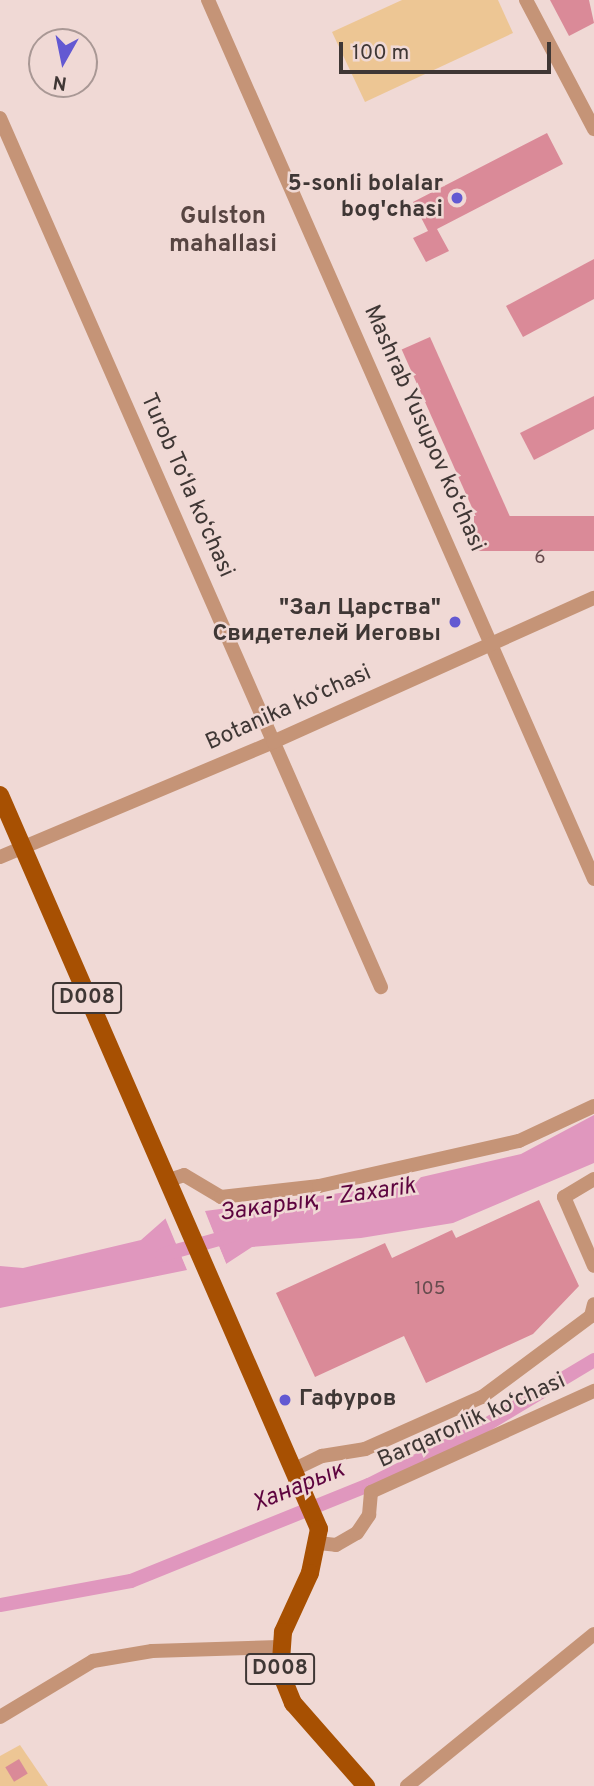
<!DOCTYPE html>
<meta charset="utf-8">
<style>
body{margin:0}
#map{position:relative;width:594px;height:1786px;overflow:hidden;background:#f0d9d5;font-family:Overpass,sans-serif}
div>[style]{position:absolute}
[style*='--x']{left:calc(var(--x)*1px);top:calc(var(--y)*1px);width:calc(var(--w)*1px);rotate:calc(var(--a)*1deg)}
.green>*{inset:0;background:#edc694}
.water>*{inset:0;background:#e097be}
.pier>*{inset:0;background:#f0d9d5}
.canal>*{height:14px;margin:-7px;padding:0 7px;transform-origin:7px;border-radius:7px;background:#e097be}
.building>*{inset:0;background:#da8a98;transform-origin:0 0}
.street>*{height:14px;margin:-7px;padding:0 7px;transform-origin:7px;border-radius:7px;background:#c59477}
.primary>*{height:18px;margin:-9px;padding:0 9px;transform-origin:9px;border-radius:9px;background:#a75002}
.dots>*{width:19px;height:19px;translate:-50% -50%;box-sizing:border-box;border:4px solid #f0d9d5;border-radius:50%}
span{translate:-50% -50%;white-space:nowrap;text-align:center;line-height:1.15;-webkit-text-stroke:5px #f0d9d5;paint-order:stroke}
.number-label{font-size:19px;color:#664c4e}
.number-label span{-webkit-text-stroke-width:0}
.shield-label span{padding:2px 5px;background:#f0d9d5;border:2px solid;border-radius:5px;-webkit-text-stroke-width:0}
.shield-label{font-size:21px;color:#3f3735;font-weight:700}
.poi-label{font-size:23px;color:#3f3735;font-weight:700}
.right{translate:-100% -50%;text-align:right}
.left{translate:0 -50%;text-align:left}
.street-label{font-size:23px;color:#3f3735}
.neighbourhood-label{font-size:24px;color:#574542;font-weight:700}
.water-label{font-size:24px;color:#5d043f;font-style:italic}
.north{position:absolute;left:28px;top:28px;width:70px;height:70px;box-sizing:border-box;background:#f0d9d5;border:2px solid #a99895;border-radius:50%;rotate:189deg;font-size:19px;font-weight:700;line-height:28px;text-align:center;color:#3f3735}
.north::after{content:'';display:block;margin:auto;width:24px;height:32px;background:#6359d2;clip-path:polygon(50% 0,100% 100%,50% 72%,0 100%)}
.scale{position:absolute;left:339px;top:42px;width:212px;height:32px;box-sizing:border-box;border:4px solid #3f3735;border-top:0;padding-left:9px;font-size:21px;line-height:24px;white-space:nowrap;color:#3f3735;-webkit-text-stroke:5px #f0d9d5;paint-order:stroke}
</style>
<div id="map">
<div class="green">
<div style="clip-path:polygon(402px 0,498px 0,513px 33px,365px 102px,332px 32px)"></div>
<div style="clip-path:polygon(20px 1745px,48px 1786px,0 1786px,0 1756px)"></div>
</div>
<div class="water">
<div style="clip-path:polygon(594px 1115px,594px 1163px,453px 1223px,361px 1238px,252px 1247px,226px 1264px,205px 1211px,370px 1189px,521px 1154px)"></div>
<div style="clip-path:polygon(166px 1218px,187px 1270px,0 1308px,0 1266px,23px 1268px,141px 1240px)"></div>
</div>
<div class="pier">
<div style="clip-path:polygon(203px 1208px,228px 1268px,223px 1266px)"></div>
<div style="clip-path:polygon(164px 1215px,169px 1217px,189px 1273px,179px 1251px)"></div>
</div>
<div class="canal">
<div style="--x:162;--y:1255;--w:74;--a:-15.7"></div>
<div style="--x:0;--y:1605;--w:133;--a:-10.4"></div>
<div style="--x:131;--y:1581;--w:257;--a:-22"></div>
<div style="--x:369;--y:1485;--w:120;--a:-26.8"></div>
<div style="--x:476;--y:1431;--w:138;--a:-31"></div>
</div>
<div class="building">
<div style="clip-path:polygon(550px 0,589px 0,594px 23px,569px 36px)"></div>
<div style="clip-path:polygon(547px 133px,563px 164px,437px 229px,449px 251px,426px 262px,413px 238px,428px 231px,413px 202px)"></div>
<div style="clip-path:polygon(594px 259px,594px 299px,523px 337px,506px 306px)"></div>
<div style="left:430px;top:337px;width:206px;height:31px;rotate:66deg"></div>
<div style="clip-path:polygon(594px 396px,594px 429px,534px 460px,520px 433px)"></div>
<div style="left:594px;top:516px;width:35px;height:120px;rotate:90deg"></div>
<div style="clip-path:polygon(539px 1200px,579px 1286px,533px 1334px,426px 1383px,404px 1336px,315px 1377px,276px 1293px,385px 1243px,392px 1258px,452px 1230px,456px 1238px)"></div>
<div style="left:19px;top:1759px;width:17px;height:16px;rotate:59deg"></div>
</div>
<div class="street">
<div style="--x:208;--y:0;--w:960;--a:66.29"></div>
<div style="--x:526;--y:0;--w:146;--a:62.2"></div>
<div style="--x:0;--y:118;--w:949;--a:66.33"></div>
<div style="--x:0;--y:857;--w:296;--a:-22.8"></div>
<div style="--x:273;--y:742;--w:352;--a:-24.2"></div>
<div style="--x:594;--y:1179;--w:35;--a:149"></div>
<div style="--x:564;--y:1197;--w:75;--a:66.5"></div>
<div style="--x:166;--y:1181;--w:19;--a:-18"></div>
<div style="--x:184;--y:1175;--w:43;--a:30.7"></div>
<div style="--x:221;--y:1197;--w:99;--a:-6.4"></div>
<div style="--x:319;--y:1186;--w:205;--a:-12.7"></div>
<div style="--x:519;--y:1141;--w:83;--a:-25"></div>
<div style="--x:295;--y:1469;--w:30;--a:-26"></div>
<div style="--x:322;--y:1456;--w:44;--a:-9.2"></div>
<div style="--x:365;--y:1449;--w:128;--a:-24"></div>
<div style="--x:482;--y:1397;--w:136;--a:-36.6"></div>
<div style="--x:591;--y:1316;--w:12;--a:-76"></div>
<div style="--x:318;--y:1543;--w:18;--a:6"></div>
<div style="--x:336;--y:1545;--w:24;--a:-30"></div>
<div style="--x:357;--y:1533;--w:22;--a:-56"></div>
<div style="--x:369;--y:1515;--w:23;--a:-85"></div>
<div style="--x:371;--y:1492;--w:245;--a:-24.4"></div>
<div style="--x:0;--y:1717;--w:109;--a:-31.1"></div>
<div style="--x:93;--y:1661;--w:60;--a:-9.6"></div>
<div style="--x:152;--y:1651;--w:127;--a:-1.8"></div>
<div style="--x:407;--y:1786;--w:241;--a:-39.1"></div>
</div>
<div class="primary">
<div style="--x:0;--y:795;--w:800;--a:66.51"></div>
<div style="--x:319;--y:1529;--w:45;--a:101.6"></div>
<div style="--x:310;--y:1573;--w:65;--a:114.6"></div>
<div style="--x:283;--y:1632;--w:39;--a:94"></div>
<div style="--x:280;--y:1671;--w:35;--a:68"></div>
<div style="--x:293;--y:1703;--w:111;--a:48.7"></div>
</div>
<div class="dots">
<div style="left:457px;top:198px;background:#6359d2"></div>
<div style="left:455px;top:622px;background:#6359d2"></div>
<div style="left:285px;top:1400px;background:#6359d2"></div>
</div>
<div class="number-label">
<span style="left:540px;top:559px">6</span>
<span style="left:430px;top:1290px">105</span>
</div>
<div class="shield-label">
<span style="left:87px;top:998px">D008</span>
<span style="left:280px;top:1669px">D008</span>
</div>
<div class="poi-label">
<span class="right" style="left:443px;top:198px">5-sonli bolalar<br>bog'chasi</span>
<span class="right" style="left:441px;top:622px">"Зал Царства"<br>Свидетелей Иеговы</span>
<span class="left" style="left:299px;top:1400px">Гафуров</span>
</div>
<div class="street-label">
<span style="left:423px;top:429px;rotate:66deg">Mashrab Yusupov ko‘chasi</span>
<span style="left:186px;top:486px;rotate:66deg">Turob To‘la ko‘chasi</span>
<span style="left:289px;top:709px;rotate:-24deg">Botanika ko‘chasi</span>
<span style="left:472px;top:1422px;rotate:-24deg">Barqarorlik ko‘chasi</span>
</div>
<div class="neighbourhood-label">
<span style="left:223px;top:232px">Gulston<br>mahallasi</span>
</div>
<div class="water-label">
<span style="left:318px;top:1201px;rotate:-8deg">Закарық - Zaxarik</span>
<span style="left:299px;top:1488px;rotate:-22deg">Ханарык</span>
</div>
<div class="north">N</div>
<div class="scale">100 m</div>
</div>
